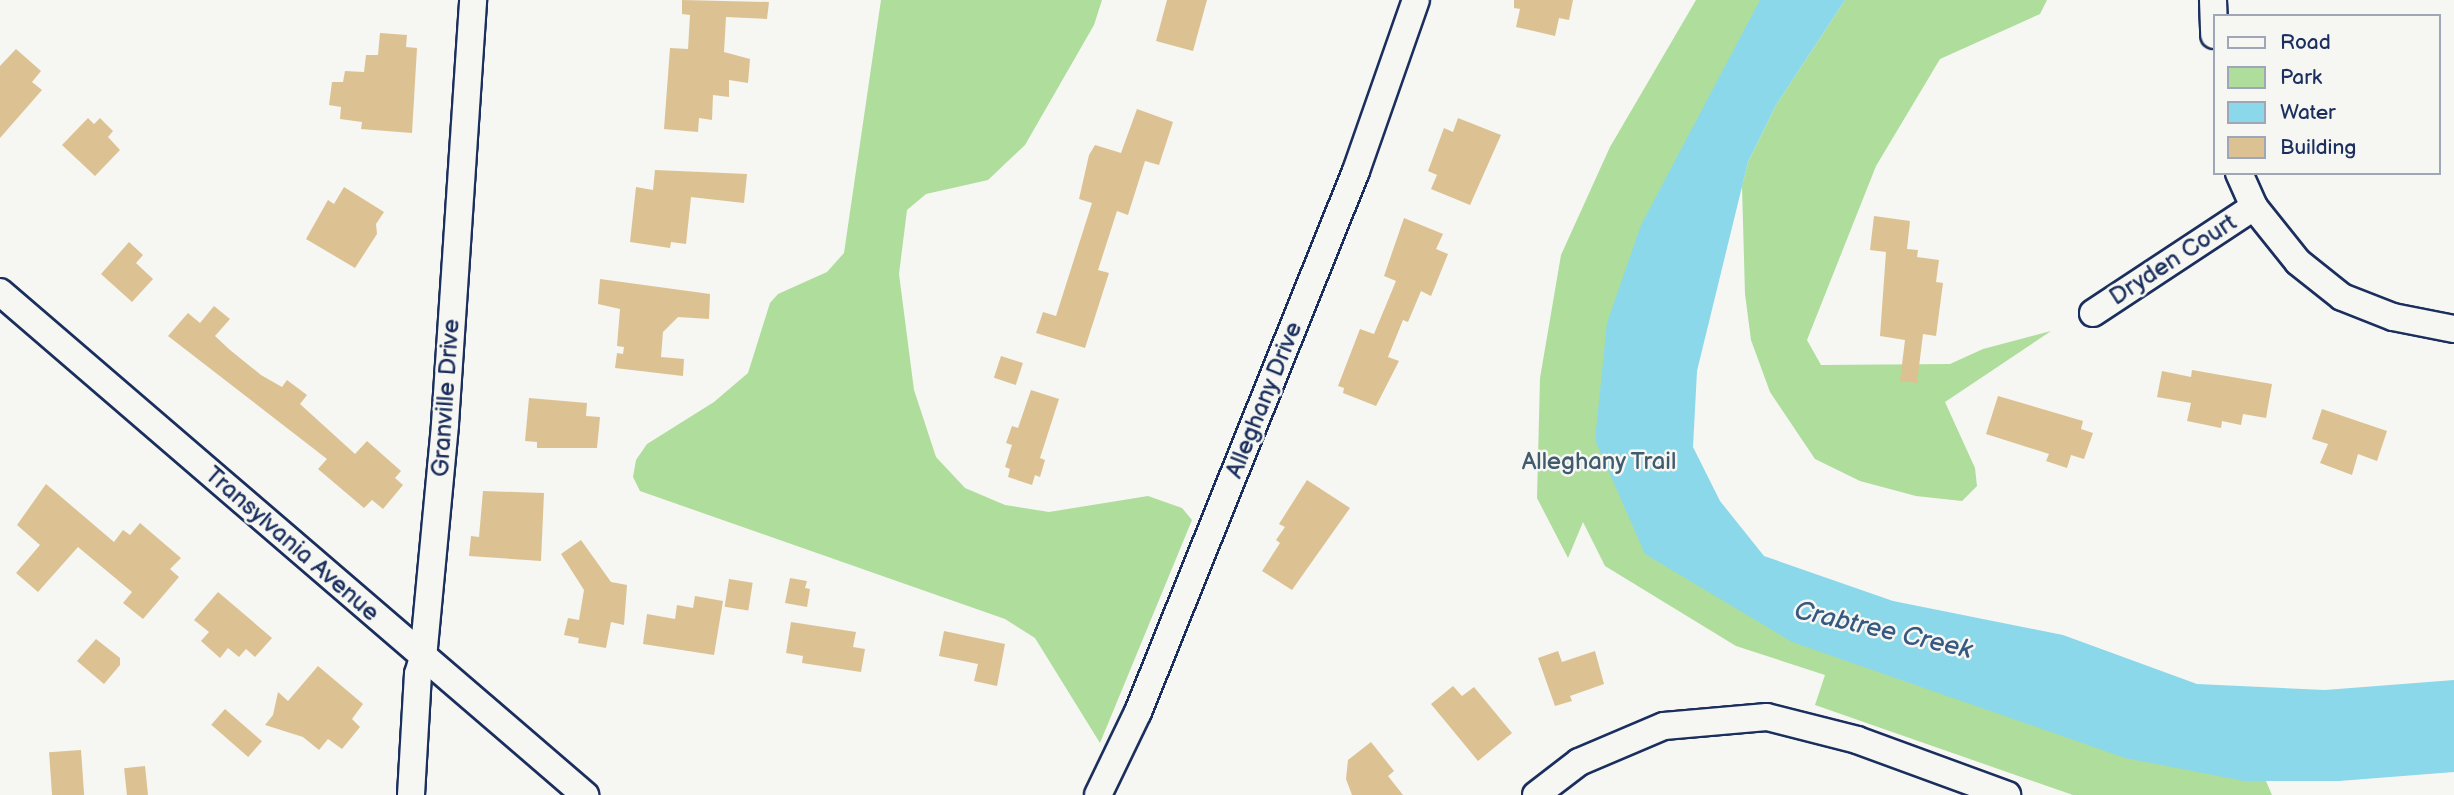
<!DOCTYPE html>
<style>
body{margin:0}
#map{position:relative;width:2454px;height:795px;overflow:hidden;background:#f6f6f2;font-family:"Balsamiq Sans",sans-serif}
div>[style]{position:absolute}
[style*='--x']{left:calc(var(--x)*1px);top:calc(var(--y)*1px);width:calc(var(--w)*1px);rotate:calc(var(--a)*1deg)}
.green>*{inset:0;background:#aedd9c}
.water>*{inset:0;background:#8bd8ea}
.building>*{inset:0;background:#dcc292;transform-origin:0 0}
.roads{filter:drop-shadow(2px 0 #1b2f5e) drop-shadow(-2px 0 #1b2f5e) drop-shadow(0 2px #1b2f5e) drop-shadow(0 -2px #1b2f5e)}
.minor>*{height:26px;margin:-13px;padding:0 13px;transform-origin:13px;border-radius:13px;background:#f6f6f2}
span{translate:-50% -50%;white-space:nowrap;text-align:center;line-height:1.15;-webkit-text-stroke:5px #f6f6f2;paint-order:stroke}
.street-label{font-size:24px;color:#1b2f5e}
.park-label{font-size:24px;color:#405a6e}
.water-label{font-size:26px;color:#375981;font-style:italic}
.legend{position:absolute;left:2213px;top:14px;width:228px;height:161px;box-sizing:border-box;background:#f6f6f2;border:2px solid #9ea6b7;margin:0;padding:9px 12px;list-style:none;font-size:21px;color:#1b2f5e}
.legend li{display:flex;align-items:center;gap:14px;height:35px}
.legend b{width:35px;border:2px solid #9ea6b7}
</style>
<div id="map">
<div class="green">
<div style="clip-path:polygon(881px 0,1102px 0,1094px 25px,1025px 145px,988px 180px,926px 194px,907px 210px,899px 274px,914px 390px,936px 457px,965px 488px,1005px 505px,1049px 512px,1148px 496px,1182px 508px,1192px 520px,1100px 743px,1035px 638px,1005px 619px,640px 491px,633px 477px,636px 460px,647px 444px,714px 402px,748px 373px,770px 303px,778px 294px,827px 272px,844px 253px)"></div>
<div style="clip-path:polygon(1696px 0,1813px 0,1707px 193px,1665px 486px,1767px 586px,2237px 714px,2272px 795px,2073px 795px,1815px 705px,1825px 675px,1736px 646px,1605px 566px,1583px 522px,1568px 558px,1537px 498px,1540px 378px,1561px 255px,1610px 147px)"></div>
<div style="clip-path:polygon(1845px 0,2047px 0,2040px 14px,1940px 59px,1876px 166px,1807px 340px,1821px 365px,1950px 364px,1983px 349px,2051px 331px,1945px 402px,1975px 468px,1977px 486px,1962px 501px,1916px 496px,1860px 481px,1815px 459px,1770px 392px,1751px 340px,1745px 294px,1742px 186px,1748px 162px,1776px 105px)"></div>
</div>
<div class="water">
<div style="clip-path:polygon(1760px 0,1845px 0,1776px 105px,1748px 162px,1697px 371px,1693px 447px,1720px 501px,1764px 556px,1893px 601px,2063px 635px,2197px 684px,2325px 690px,2454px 680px,2454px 772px,2339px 781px,2244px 781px,2125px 758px,1792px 642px,1645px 554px,1595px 440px,1607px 323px,1641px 225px)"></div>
</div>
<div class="building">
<div style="clip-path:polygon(682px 0,769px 2px,767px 19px,726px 17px,724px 52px,750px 59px,748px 83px,729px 80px,729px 97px,713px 95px,712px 120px,699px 118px,698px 132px,664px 129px,670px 48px,688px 49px,690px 15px,682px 14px)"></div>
<div style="clip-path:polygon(1167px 0,1207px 0,1193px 51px,1156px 41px)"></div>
<div style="clip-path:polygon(1514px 0,1573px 0,1569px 20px,1559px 18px,1555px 36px,1516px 27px,1520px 9px,1514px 8px)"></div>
<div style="clip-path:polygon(380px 33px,407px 35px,406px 47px,417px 48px,412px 133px,361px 129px,362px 122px,340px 119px,341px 107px,329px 105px,332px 82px,343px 82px,345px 71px,364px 72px,366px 55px,378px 55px)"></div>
<div style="clip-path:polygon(16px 49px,41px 71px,32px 82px,42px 90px,0 138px,0 66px)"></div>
<div style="clip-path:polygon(1137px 109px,1173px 122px,1159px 165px,1145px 161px,1128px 215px,1117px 211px,1098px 270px,1109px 273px,1085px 348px,1036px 333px,1043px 312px,1056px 316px,1092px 203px,1079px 199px,1089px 155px,1095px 145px,1121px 153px)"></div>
<div style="clip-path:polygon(88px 118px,94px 124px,100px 118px,113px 131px,108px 137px,120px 150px,95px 176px,62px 145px)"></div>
<div style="clip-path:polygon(1458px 118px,1501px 135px,1470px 205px,1431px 189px,1437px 175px,1428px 171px,1444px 128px,1453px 132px)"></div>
<div style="clip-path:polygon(655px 170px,747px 174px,744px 203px,691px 197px,686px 244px,671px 242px,670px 248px,630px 242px,636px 187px,653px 190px)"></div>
<div style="clip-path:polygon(344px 187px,384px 212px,376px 224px,377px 234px,355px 268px,306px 239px,328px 200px,334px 204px)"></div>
<div style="clip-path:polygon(1874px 216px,1910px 221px,1907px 249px,1918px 250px,1917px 257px,1939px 260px,1936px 282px,1943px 283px,1936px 336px,1923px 334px,1917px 383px,1900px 381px,1905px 340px,1880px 336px,1886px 252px,1870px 250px)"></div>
<div style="clip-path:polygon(1404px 218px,1443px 234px,1436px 249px,1448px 254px,1431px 296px,1421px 291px,1408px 322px,1403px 320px,1388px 357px,1399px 361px,1376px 406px,1343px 393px,1344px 388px,1338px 386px,1360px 329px,1374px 334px,1396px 281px,1384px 276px)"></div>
<div style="clip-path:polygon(129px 242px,143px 255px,136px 263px,153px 279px,132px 302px,101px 274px)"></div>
<div style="clip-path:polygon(600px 279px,710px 294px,709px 319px,678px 317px,663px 332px,661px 357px,684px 359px,683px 376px,615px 368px,617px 353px,623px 354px,624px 347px,617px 346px,620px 309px,598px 304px)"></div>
<div style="clip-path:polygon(214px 306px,230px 319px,215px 336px,230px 350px,261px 375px,282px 387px,287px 380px,307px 395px,300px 404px,355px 454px,367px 441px,401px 471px,395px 478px,403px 485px,383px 509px,372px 500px,364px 508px,318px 469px,327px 459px,168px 336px,188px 313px,200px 323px)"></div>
<div style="left:1001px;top:356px;width:23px;height:23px;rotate:18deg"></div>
<div style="clip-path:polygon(2192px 370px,2272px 384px,2266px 418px,2243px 414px,2241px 425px,2222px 421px,2221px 428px,2187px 421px,2191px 403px,2157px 397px,2162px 371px,2191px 377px)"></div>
<div style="clip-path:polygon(1031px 390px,1059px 399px,1040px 458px,1045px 460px,1040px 477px,1035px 475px,1032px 485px,1008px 477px,1010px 469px,1005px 467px,1012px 445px,1006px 443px,1012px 426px,1018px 428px)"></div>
<div style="clip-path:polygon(1998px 396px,2083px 421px,2081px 429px,2093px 433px,2084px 459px,2071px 455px,2067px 468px,2046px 461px,2049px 454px,1986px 434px)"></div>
<div style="clip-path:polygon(529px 398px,587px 403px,586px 416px,600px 417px,597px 448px,537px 448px,537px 442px,525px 441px)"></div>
<div style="clip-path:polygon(2322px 409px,2387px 431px,2377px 461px,2358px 454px,2352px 475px,2320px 463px,2328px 444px,2312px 439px)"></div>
<div style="clip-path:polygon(1307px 480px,1350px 508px,1292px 590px,1262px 571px,1280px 543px,1276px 540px,1285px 527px,1279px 524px)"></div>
<div style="clip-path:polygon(46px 484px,114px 542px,123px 530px,130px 535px,140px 523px,181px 558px,170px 569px,179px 577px,143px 619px,123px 603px,132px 592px,78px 547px,38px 592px,16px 573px,40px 545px,17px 525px)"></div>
<div style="clip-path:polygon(483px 491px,544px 493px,541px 561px,469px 556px,471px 536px,479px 537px)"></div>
<div style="clip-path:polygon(581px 540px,611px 582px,627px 585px,624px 625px,611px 622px,606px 648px,578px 643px,579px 638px,564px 635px,568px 618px,579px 620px,584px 590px,561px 554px)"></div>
<div style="clip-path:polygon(790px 578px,807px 581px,805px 588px,810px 589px,807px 607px,785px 603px)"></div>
<div style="left:729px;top:579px;width:24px;height:28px;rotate:9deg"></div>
<div style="clip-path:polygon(218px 592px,272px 638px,255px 657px,246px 649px,239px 657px,228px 648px,220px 658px,201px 641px,209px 632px,194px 620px)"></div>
<div style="clip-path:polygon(695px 596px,723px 601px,714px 655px,643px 644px,647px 614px,675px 619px,677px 605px,693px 608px)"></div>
<div style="clip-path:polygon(791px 622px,856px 632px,853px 647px,865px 649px,861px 672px,802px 663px,803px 656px,786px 653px)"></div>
<div style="clip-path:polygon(944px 631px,1005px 644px,997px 686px,974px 681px,978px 664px,939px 656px)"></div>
<div style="clip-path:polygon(96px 639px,120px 658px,120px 665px,104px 684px,77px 661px)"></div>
<div style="clip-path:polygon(1558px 651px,1562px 662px,1595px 651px,1604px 684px,1570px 696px,1572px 701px,1555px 706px,1538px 658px)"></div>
<div style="clip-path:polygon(318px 666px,363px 704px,352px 719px,360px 727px,342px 749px,328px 739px,319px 750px,303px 737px,265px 725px,273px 715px,278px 692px,288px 701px)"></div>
<div style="clip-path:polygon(1453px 686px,1462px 696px,1474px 687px,1512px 733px,1478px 761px,1431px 704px)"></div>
<div style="left:225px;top:709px;width:49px;height:21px;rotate:41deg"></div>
<div style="clip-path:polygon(1371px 742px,1394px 771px,1388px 776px,1403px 795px,1352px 795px,1346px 779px,1348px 760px)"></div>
<div style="left:81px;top:750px;width:45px;height:32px;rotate:86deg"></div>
<div style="left:145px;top:766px;width:29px;height:21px;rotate:84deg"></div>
</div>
<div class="roads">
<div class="minor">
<div style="--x:2213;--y:0;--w:35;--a:88"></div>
<div style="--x:2239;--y:173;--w:37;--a:66"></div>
<div style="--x:2254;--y:207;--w:70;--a:51.3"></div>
<div style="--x:2298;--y:262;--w:56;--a:38.5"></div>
<div style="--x:2342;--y:297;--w:55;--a:21.4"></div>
<div style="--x:2393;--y:317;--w:62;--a:11.1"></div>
<div style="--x:0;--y:292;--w:772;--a:40.69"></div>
<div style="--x:2093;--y:313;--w:193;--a:-33.4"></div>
<div style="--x:411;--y:795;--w:121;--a:-86.7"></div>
<div style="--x:418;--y:674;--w:17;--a:-73"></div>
<div style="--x:423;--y:658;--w:235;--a:-84.6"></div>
<div style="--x:445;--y:424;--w:425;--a:-86.2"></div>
<div style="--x:1098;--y:795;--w:92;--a:-64.3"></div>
<div style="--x:1138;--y:712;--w:583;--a:-68.05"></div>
<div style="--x:1356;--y:171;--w:181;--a:-70.7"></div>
<div style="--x:1536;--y:795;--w:54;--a:-37.5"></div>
<div style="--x:1579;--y:762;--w:92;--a:-23"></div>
<div style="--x:1664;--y:726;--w:103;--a:-5"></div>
<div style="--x:1767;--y:717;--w:93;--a:14.3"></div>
<div style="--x:1857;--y:740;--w:160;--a:20.1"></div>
</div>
</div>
<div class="street-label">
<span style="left:2173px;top:260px;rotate:-33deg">Dryden Court</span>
<span style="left:446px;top:398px;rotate:-86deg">Granville Drive</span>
<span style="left:1264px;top:400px;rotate:-68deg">Alleghany Drive</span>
<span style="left:292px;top:544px;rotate:41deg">Transylvania Avenue</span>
</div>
<div class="park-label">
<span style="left:1599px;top:462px">Alleghany Trail</span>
</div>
<div class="water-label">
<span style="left:1883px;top:631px;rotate:13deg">Crabtree Creek</span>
</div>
<ul class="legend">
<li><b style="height:9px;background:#f6f6f2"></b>Road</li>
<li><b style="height:19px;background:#aedd9c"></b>Park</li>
<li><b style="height:19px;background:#8bd8ea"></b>Water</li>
<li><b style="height:19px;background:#dcc292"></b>Building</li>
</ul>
</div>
